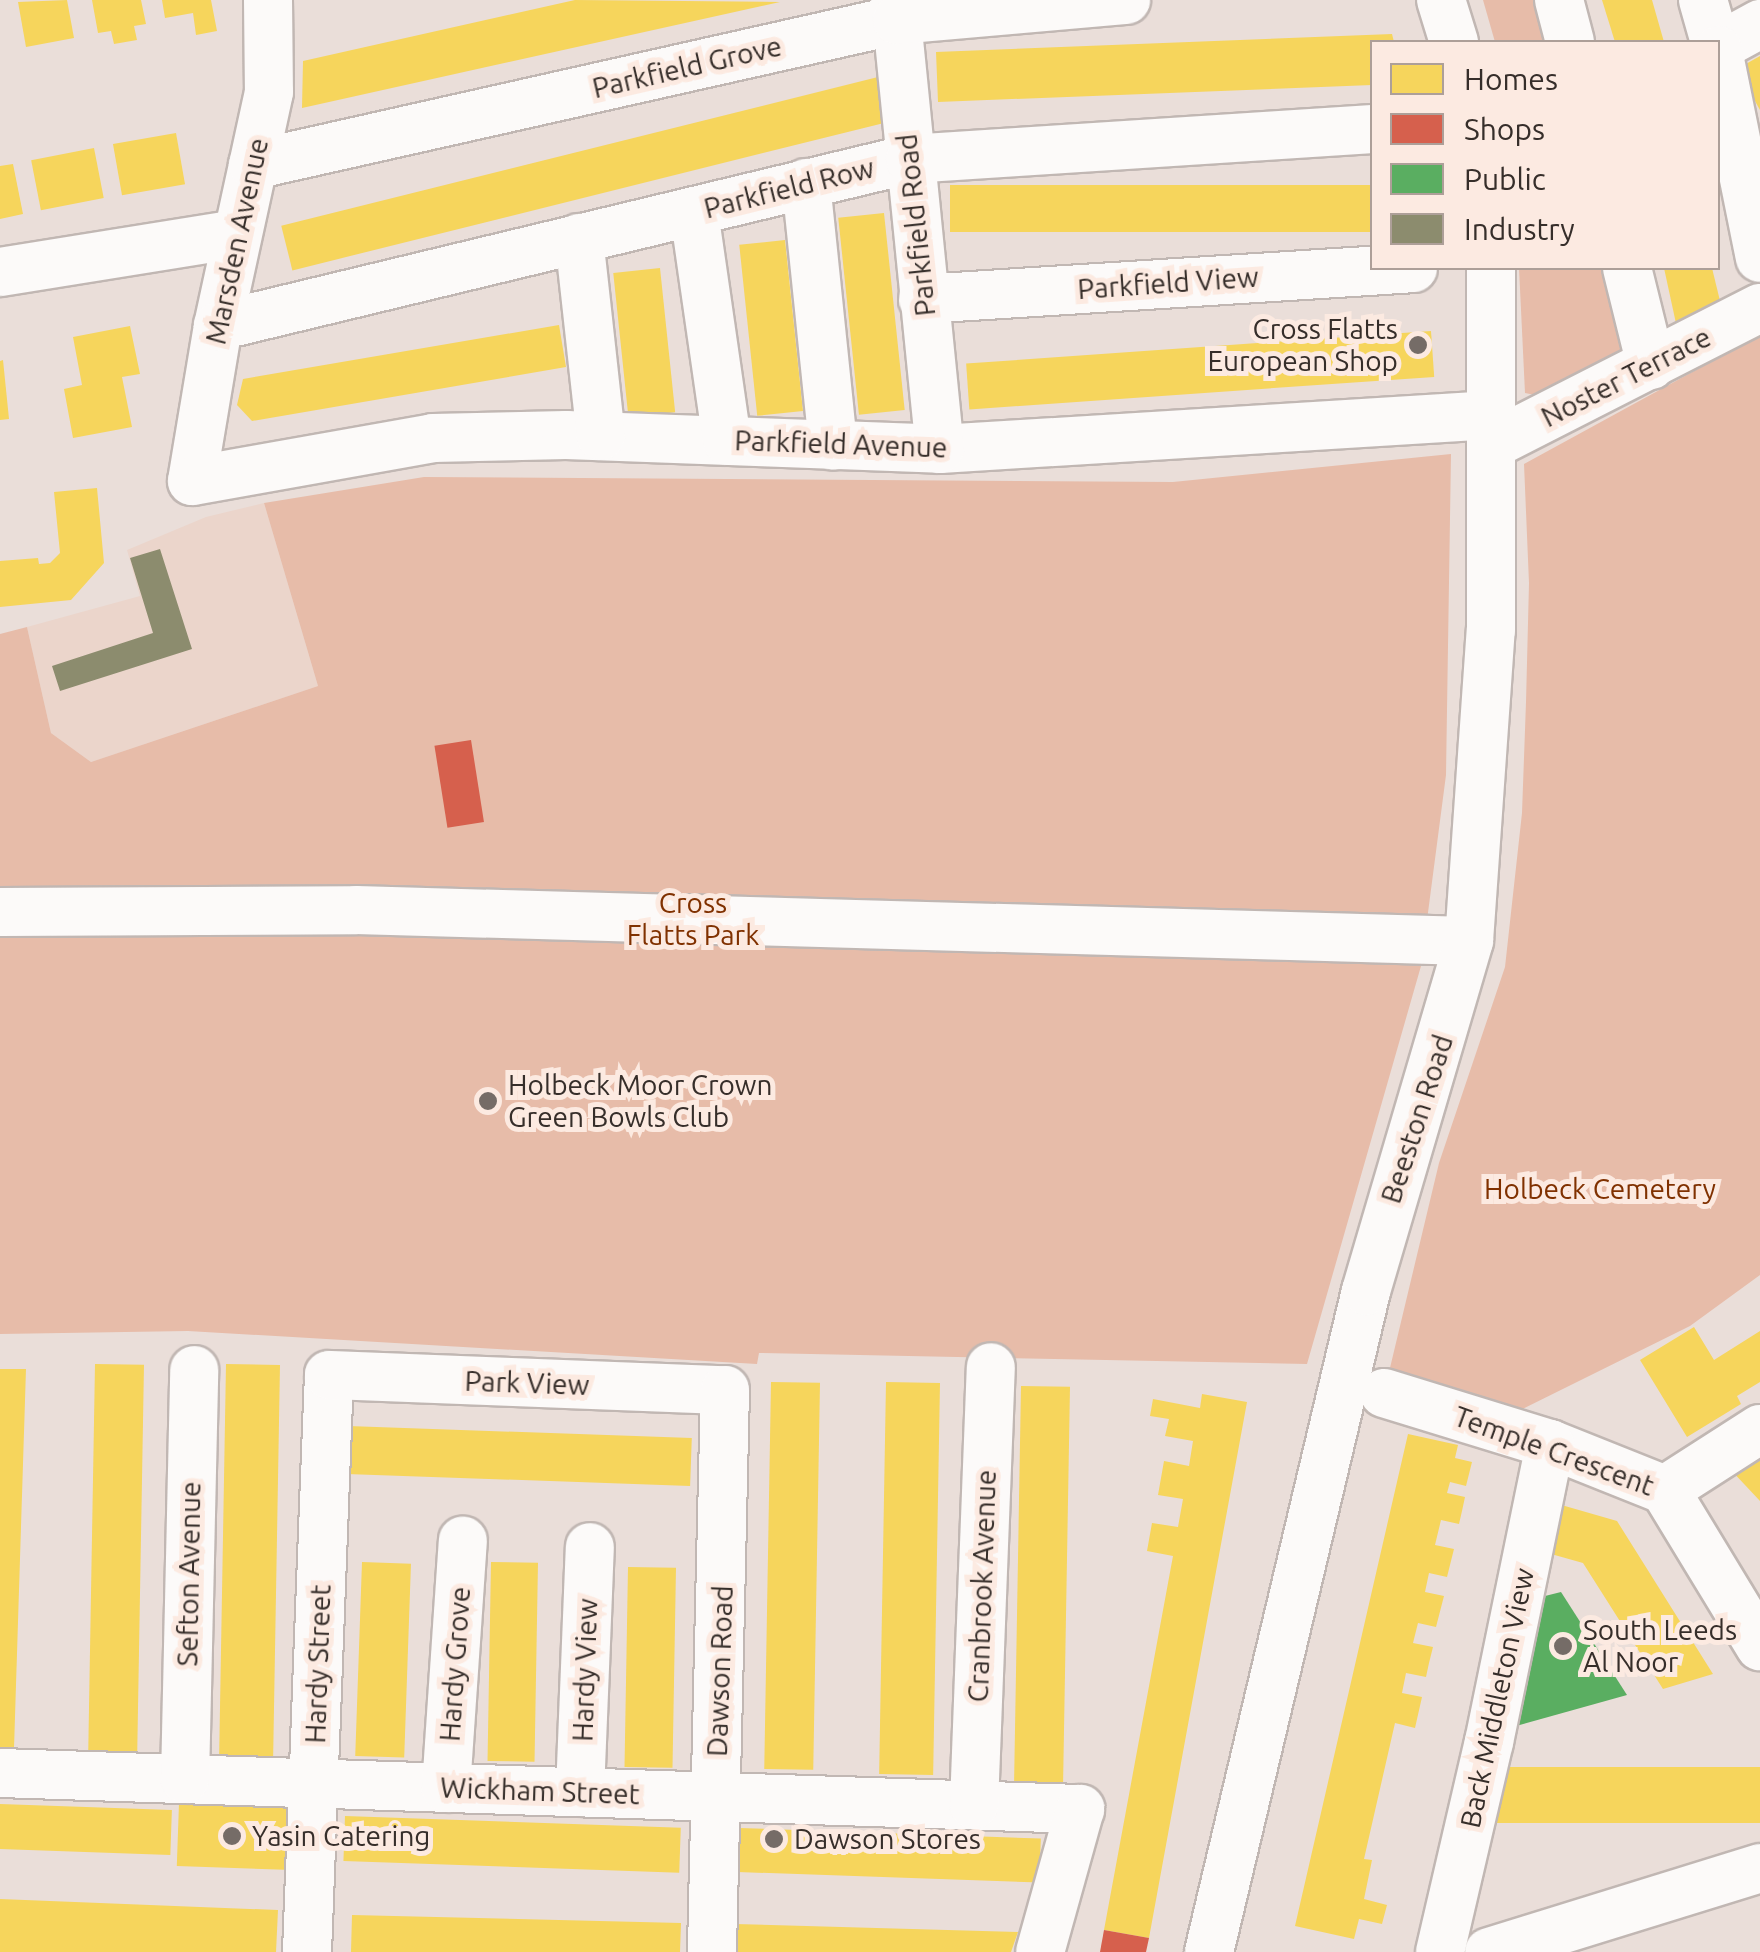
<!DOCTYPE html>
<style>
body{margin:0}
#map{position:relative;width:1760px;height:1952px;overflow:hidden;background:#eaded9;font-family:Ubuntu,sans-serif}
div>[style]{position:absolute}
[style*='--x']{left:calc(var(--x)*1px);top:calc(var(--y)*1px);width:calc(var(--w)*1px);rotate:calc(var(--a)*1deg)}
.built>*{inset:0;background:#ebd5cb}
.green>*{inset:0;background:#e7bca9}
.homes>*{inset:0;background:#f6d55c;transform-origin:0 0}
.shops>*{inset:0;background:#d6604d;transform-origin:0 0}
.public>*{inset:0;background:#5aae61}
.industry>*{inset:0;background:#8c8c6e}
.roads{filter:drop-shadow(2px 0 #c1b7b3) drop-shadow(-2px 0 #c1b7b3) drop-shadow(0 2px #c1b7b3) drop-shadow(0 -2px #c1b7b3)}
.minor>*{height:48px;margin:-24px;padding:0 24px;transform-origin:24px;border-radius:24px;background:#fcfaf9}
.dots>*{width:28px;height:28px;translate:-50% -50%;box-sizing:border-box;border:5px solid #fceae1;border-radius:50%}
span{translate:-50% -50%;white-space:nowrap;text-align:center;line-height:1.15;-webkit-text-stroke:10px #fceae1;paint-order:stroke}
.street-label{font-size:28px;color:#362e2a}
.poi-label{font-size:28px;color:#362e2a}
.right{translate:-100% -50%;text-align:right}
.left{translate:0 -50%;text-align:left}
.park-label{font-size:28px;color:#803100}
.legend{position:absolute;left:1370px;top:40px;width:350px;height:230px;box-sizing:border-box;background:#fceae1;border:2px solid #ad9f98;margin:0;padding:12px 18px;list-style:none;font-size:30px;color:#362e2a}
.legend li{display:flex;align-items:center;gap:20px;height:50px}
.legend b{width:50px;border:2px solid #ad9f98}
</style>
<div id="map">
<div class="built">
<div style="clip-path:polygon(264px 503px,318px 686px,91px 762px,51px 733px,27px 627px,140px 596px,127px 550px,206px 517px)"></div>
</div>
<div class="green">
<div style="clip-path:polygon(1483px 0,1552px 0,1562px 42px,1495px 42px)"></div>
<div style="clip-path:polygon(1519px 268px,1615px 268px,1632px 344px,1535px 395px,1525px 393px)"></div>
<div style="clip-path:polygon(1760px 335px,1760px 1275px,1690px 1326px,1490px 1425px,1384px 1393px,1439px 1163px,1505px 967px,1522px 813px,1526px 702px,1529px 583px,1524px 464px)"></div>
<div style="clip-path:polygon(1451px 454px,1446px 775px,1421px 966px,1307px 1364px,759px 1353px,757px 1364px,188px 1331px,0 1334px,0 634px,27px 627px,51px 733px,91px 762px,318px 686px,264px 503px,424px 477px,1173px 482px)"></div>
</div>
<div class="homes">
<div style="clip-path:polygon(67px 0,74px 38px,26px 47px,18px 2px)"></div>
<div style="clip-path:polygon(92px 0,141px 0,146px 24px,134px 26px,137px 40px,114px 44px,111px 31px,98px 33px)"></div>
<div style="clip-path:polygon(162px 0,211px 0,217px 31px,196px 35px,193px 13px,165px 18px)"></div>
<div style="clip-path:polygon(575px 0,780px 2px,302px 108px,303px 61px)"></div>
<div style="clip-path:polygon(1602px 0,1652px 0,1664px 42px,1615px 42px)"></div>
<div style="clip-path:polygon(1392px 34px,1394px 42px,1372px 42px,1372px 85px,938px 102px,936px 52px)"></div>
<div style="clip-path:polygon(1760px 56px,1760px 110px,1737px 69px)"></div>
<div style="left:878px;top:77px;width:46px;height:615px;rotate:76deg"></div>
<div style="left:176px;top:133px;width:52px;height:64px;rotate:80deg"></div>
<div style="left:94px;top:148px;width:51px;height:64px;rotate:79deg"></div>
<div style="clip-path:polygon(13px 164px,23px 214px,0 219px,0 166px)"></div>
<div style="left:1372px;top:185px;width:47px;height:422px;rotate:90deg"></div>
<div style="left:884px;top:213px;width:198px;height:46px;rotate:84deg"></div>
<div style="left:785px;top:240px;width:172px;height:46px;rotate:84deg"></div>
<div style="left:660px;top:268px;width:145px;height:47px;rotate:84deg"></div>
<div style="clip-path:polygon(1664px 268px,1712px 268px,1721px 305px,1677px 328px)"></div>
<div style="clip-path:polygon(559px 325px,566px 367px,252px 421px,237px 405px,243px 379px)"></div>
<div style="clip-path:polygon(130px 326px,140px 374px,122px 377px,132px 427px,73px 438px,64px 389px,82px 385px,73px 337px)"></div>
<div style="left:1431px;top:331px;width:46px;height:466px;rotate:86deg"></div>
<div style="clip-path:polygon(3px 360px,9px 419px,0 420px,0 361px)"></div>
<div style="clip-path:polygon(97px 488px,104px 563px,71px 600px,0 607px,0 561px,38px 558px,39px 564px,50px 563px,60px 553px,54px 492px)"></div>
<div style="clip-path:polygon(1694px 1327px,1714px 1360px,1760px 1331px,1760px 1382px,1737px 1396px,1741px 1404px,1687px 1437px,1640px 1360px)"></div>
<div style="left:95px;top:1364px;width:49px;height:390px;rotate:1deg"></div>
<div style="left:226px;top:1364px;width:54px;height:392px;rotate:1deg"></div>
<div style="clip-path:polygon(0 1369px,26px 1369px,14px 1748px,0 1747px)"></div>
<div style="left:771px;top:1382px;width:49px;height:387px;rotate:1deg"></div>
<div style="left:886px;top:1382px;width:54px;height:392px;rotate:1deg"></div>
<div style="left:1021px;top:1386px;width:49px;height:396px;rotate:1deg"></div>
<div style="clip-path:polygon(1202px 1394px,1247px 1402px,1149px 1938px,1104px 1930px,1173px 1556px,1147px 1551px,1152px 1523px,1178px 1527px,1183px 1499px,1158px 1495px,1164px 1461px,1189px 1466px,1193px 1441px,1165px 1436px,1169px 1419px,1150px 1416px,1153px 1399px,1200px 1408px)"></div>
<div style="left:348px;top:1426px;width:344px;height:48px;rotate:2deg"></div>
<div style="clip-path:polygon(1408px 1434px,1458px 1445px,1455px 1458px,1472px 1462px,1466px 1486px,1450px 1482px,1447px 1493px,1465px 1497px,1462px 1511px,1459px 1524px,1441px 1520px,1435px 1545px,1454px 1549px,1447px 1577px,1429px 1573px,1425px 1592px,1444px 1596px,1436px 1627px,1418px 1623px,1413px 1643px,1433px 1647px,1429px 1663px,1426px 1677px,1406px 1673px,1402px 1693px,1422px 1697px,1415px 1728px,1395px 1723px,1364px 1859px,1372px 1860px,1364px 1899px,1387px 1905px,1382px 1924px,1359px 1919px,1354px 1939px,1295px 1926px)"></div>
<div style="clip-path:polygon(1760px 1440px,1760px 1501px,1730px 1469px)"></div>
<div style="clip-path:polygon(1558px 1504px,1617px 1521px,1713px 1674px,1663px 1689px,1583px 1563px,1544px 1552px)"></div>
<div style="left:362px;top:1562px;width:49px;height:194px;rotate:2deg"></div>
<div style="left:491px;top:1562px;width:47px;height:199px;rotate:1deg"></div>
<div style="left:628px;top:1567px;width:48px;height:200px;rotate:1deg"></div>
<div style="left:1760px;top:1767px;width:56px;height:287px;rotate:90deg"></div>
<div style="left:179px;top:1803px;width:108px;height:63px;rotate:2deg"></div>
<div style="left:0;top:1804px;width:172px;height:45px;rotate:2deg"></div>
<div style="left:345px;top:1816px;width:336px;height:45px;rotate:2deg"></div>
<div style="left:739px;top:1828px;width:302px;height:44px;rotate:2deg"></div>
<div style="clip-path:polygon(0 1899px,278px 1910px,276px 1952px,0 1952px)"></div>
<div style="clip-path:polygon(352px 1915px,681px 1923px,680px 1952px,351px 1952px)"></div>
<div style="clip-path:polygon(735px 1924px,1018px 1932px,1011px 1952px,734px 1952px)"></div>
</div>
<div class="shops">
<div style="left:471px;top:740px;width:83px;height:37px;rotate:81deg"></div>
<div style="clip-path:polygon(1104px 1930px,1149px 1938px,1146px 1952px,1100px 1952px)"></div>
</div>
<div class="public">
<div style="clip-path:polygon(1561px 1592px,1627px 1695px,1516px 1726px,1541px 1597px)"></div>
</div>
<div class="industry">
<div style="clip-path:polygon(160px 549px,192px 649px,60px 691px,52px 666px,153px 633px,130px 558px)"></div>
</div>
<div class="roads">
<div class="minor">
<div style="--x:268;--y:0;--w:92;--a:89.4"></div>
<div style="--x:269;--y:92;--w:239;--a:102.3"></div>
<div style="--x:218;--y:326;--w:157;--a:99.5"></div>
<div style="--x:192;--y:481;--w:245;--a:-10.1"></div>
<div style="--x:433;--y:438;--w:133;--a:-1.3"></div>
<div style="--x:566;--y:435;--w:374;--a:2.1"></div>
<div style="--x:940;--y:449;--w:553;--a:-3.52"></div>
<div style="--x:895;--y:0;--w:451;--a:84.3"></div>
<div style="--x:1441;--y:0;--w:44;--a:72.8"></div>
<div style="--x:1559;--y:0;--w:43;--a:75.3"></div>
<div style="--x:1703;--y:0;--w:44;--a:74.1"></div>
<div style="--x:1718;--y:47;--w:48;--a:-28.7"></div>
<div style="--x:1718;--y:50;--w:212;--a:78.6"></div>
<div style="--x:253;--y:165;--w:660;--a:-12.69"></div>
<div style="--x:897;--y:20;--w:230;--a:-5"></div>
<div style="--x:806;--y:183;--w:264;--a:84.1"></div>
<div style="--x:694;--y:212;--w:231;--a:81.8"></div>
<div style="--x:579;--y:238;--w:199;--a:83.7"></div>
<div style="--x:1627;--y:268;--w:100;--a:76.1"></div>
<div style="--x:0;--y:272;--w:240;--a:-9.1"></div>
<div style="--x:923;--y:299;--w:491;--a:-3.6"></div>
<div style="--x:218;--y:326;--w:712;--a:-13.57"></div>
<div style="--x:910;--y:159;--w:463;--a:-3.7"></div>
<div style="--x:1491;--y:445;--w:302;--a:-27"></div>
<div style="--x:0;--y:912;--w:356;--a:-0.3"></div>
<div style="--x:356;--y:910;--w:1113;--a:1.6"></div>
<div style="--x:1384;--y:1393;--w:174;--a:17.1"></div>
<div style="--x:1550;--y:1444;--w:124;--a:21.8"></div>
<div style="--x:1665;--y:1490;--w:183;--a:58.7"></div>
<div style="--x:1665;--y:1490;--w:113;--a:-32.7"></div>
<div style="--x:0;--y:1773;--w:1081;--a:1.91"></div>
<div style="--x:1080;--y:1809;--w:148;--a:105.6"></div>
<div style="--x:185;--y:1779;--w:409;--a:-88.7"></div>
<div style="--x:446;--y:1788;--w:248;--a:-86.1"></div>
<div style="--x:580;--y:1792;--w:245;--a:-87.7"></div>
<div style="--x:974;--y:1805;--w:438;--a:-87.8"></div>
<div style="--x:307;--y:1952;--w:577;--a:-87.82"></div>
<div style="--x:329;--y:1375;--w:396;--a:2.2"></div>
<div style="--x:725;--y:1390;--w:562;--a:91.33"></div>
<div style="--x:1209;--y:1952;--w:679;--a:-76.64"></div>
<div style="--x:1366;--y:1291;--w:365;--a:-73.6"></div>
<div style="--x:1469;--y:941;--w:312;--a:-86"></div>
<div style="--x:1491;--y:630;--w:362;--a:-90"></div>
<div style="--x:1440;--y:1952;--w:216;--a:-76.9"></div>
<div style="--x:1489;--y:1742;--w:304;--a:-78.4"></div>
<div style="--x:1489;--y:1952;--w:284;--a:-17.2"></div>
</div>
</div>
<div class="dots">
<div style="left:1418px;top:345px;background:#756c67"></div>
<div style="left:488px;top:1101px;background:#756c67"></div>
<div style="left:1563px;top:1646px;background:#756c67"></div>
<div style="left:232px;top:1836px;background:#756c67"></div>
<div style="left:774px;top:1839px;background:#756c67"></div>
</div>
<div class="street-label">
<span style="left:687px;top:67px;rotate:-13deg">Parkfield Grove</span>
<span style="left:789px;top:188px;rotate:-14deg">Parkfield Row</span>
<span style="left:916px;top:225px;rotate:-96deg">Parkfield Road</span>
<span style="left:237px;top:241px;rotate:-78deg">Marsden Avenue</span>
<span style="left:1168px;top:283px;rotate:-4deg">Parkfield View</span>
<span style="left:1626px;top:377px;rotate:-27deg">Noster Terrace</span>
<span style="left:841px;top:444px;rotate:2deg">Parkfield Avenue</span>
<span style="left:1417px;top:1119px;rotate:-72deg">Beeston Road</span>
<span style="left:527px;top:1383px;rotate:2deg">Park View</span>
<span style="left:1554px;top:1451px;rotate:20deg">Temple Crescent</span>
<span style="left:189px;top:1574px;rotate:-89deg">Sefton Avenue</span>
<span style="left:982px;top:1586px;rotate:-88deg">Cranbrook Avenue</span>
<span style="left:318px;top:1664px;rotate:-88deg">Hardy Street</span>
<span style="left:455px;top:1664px;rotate:-86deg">Hardy Grove</span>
<span style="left:585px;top:1670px;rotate:-88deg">Hardy View</span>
<span style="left:720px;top:1671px;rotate:-88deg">Dawson Road</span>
<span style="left:1497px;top:1698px;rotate:-78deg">Back Middleton View</span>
<span style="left:540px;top:1791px;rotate:2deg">Wickham Street</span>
</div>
<div class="poi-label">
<span class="right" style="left:1398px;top:345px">Cross Flatts<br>European Shop</span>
<span class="left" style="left:508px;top:1101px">Holbeck Moor Crown<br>Green Bowls Club</span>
<span class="left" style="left:1583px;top:1646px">South Leeds<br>Al Noor</span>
<span class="left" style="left:252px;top:1836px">Yasin Catering</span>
<span class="left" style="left:794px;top:1839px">Dawson Stores</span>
</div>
<div class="park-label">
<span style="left:693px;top:919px">Cross<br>Flatts Park</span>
<span style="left:1600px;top:1189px">Holbeck Cemetery</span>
</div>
<ul class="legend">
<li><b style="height:28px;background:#f6d55c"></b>Homes</li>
<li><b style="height:28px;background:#d6604d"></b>Shops</li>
<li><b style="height:28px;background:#5aae61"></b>Public</li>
<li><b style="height:28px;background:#8c8c6e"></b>Industry</li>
</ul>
</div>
